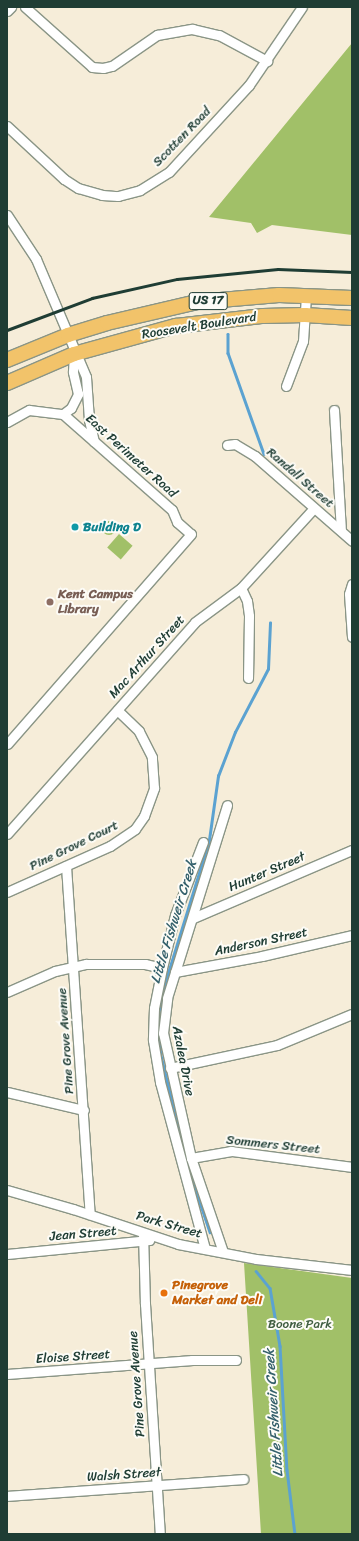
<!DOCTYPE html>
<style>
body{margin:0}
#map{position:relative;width:359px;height:1541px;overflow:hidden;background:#f6edd9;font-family:Sriracha,sans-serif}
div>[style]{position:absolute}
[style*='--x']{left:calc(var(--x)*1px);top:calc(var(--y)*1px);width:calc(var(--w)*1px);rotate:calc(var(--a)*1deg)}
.green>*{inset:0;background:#a1c068;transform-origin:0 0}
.round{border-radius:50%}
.stream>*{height:2.5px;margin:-1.25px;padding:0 1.25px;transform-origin:1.25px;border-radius:1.25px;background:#5ba2d1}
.roads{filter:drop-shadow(1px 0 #8a9586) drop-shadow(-1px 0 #8a9586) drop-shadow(0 1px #8a9586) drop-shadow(0 -1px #8a9586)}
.minor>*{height:9px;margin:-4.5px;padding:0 4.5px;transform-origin:4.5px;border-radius:4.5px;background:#fff}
.highway>*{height:14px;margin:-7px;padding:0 7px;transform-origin:7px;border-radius:7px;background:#f2c36a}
.rail>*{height:2.5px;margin:-1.25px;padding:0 1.25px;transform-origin:1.25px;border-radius:1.25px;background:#1f3d34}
.dots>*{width:11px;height:11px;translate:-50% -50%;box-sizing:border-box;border:2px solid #fdfcf7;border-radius:50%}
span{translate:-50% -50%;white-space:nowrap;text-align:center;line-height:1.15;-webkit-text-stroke:4px #fdfcf7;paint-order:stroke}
.shield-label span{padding:1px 3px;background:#fdfcf7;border:1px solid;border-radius:3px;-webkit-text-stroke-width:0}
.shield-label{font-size:12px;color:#1f3d34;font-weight:700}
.street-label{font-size:13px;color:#1f3d34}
.culture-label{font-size:13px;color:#0d838f;font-weight:700}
.left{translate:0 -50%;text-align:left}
.education-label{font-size:13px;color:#785e54;font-weight:700}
.food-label{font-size:13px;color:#c56008;font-weight:700}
.park-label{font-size:13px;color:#405e41}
.water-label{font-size:14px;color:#34606b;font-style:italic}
.frame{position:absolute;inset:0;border:8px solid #1f3d34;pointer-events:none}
</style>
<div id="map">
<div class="green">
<div style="clip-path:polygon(352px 43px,352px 235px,272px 225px,257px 233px,251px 223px,209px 217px)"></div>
<div class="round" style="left:102px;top:521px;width:14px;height:14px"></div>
<div style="left:119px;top:534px;width:18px;height:18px;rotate:41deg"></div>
<div style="clip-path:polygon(244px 1263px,352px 1278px,352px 1534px,261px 1534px)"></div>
</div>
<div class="stream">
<div style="--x:228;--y:334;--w:19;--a:90"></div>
<div style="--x:228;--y:353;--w:107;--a:70.4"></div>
<div style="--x:184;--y:1154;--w:104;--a:-103.4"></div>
<div style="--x:160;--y:1053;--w:38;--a:-93"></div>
<div style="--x:158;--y:1015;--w:26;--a:-79"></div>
<div style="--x:163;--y:989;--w:156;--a:-72.8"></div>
<div style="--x:209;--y:840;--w:65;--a:-82"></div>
<div style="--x:218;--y:776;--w:47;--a:-68.9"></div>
<div style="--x:235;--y:732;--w:71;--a:-62.4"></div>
<div style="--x:268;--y:669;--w:46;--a:-87.5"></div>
<div style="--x:187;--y:1164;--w:72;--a:71.3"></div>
<div style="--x:256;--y:1271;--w:22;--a:51"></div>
<div style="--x:270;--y:1288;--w:59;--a:80.2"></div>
<div style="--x:280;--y:1346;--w:124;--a:86.8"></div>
<div style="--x:287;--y:1470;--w:64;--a:82.9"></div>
</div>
<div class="roads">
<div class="minor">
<div style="--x:25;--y:7;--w:90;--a:41.8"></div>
<div style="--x:92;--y:67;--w:11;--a:5"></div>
<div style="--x:103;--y:68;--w:9;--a:-13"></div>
<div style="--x:112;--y:66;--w:55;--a:-34.6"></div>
<div style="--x:157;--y:35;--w:36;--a:-10"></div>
<div style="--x:192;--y:29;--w:28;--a:13"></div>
<div style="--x:219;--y:35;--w:55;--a:28.4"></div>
<div style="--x:7;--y:11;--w:6;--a:-45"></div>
<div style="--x:7;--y:126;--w:78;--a:42.9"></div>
<div style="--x:64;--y:179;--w:17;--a:33"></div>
<div style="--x:78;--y:188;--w:25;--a:16"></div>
<div style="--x:102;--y:195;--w:16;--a:4"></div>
<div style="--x:118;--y:196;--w:23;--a:-15"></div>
<div style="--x:140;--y:190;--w:34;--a:-32"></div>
<div style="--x:169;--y:172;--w:118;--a:-47.4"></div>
<div style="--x:249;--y:85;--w:94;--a:-55.8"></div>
<div style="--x:7;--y:215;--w:53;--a:56.6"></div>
<div style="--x:36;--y:259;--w:128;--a:67"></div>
<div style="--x:86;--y:377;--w:43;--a:86"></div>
<div style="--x:89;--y:420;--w:22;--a:77"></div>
<div style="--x:286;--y:386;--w:48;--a:-69.3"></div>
<div style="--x:303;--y:341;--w:45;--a:-86.2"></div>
<div style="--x:334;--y:410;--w:120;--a:86.7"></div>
<div style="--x:63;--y:414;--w:10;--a:-37"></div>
<div style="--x:71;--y:408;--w:16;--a:-63"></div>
<div style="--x:78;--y:394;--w:23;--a:-103"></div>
<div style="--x:73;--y:372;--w:18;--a:-87"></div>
<div style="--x:7;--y:422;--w:25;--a:-29"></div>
<div style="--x:29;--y:410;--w:34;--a:7"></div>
<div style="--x:63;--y:414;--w:145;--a:41.4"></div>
<div style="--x:172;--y:510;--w:13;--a:67"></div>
<div style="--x:177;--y:522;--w:18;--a:41"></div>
<div style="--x:191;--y:534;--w:279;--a:131.2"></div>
<div style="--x:227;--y:445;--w:8;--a:-7"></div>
<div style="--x:235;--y:444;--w:23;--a:31"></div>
<div style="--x:255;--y:456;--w:129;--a:41.2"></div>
<div style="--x:352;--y:584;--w:10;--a:107"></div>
<div style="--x:349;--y:594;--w:43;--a:86"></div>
<div style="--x:241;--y:588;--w:14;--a:65"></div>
<div style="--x:247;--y:601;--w:15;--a:82"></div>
<div style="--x:249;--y:616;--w:62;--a:90.9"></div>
<div style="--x:7;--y:834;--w:283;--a:-48.4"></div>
<div style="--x:195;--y:622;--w:57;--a:-36.5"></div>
<div style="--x:241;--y:588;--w:108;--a:-47.6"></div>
<div style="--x:203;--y:842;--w:78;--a:111"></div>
<div style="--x:175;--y:915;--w:55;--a:103.8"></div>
<div style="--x:162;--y:968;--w:41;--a:101.3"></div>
<div style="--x:154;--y:1008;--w:32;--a:92"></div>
<div style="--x:153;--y:1040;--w:43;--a:80.5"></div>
<div style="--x:160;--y:1082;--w:173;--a:74.9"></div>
<div style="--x:66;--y:866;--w:349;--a:86.1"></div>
<div style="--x:7;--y:892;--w:113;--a:-24.1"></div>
<div style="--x:110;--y:846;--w:30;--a:-34"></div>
<div style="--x:135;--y:829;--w:16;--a:-55"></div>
<div style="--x:144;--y:816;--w:30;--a:-70"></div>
<div style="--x:154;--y:788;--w:31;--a:-94"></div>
<div style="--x:152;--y:757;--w:29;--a:-117"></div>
<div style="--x:139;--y:731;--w:30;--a:-136"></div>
<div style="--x:193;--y:918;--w:173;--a:-23.2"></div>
<div style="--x:175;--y:972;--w:88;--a:-10.4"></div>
<div style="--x:262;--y:956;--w:92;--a:-13.1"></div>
<div style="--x:7;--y:992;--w:52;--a:-23.6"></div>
<div style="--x:55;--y:971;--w:32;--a:-13"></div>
<div style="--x:86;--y:964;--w:59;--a:0"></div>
<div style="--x:145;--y:964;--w:17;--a:13"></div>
<div style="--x:170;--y:1068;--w:109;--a:-12.1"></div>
<div style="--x:277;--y:1045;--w:81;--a:-22.5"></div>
<div style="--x:7;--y:1092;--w:79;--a:13.2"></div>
<div style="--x:191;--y:1158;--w:41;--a:-9.9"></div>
<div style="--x:231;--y:1151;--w:122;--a:7.5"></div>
<div style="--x:7;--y:1190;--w:69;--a:16.1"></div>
<div style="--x:73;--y:1209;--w:111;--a:18.4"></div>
<div style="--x:178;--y:1244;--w:79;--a:10.9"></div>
<div style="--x:256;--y:1259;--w:97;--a:6.5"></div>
<div style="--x:143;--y:1233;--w:71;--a:88.4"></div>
<div style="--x:145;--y:1304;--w:230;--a:86.3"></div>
<div style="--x:223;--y:1252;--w:99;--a:-108.8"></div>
<div style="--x:191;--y:1158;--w:128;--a:-102.6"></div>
<div style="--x:163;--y:1033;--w:35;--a:-83"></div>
<div style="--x:167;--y:998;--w:202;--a:-72.7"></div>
<div style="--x:7;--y:1254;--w:143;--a:-5.6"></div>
<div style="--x:7;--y:1374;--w:186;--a:-4.3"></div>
<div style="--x:192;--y:1360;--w:44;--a:0"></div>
<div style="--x:7;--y:1496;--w:237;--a:-4.1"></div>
</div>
<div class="highway">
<div style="--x:7;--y:360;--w:66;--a:-22.3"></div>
<div style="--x:68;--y:335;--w:41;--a:-17.1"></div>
<div style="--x:107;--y:323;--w:92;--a:-13.1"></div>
<div style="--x:197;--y:302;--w:82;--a:-4.9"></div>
<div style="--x:279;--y:295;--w:73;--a:2.4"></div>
<div style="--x:7;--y:383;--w:73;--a:-23.4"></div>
<div style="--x:74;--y:354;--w:106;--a:-15.4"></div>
<div style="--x:176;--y:326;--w:88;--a:-6.6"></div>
<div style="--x:263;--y:316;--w:42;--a:-1.4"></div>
<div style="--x:305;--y:315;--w:47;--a:3.7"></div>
</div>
</div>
<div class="rail">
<div style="--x:7;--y:330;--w:91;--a:-20.6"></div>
<div style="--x:92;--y:298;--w:87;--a:-12.6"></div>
<div style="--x:177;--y:279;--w:101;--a:-5.7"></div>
<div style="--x:278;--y:269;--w:74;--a:2.3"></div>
</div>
<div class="dots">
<div style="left:75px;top:527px;background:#0f9aa8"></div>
<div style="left:50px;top:602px;background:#8d6e63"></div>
<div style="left:164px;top:1293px;background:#e8710a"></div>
</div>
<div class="shield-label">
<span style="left:208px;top:301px">US 17</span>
</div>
<div class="street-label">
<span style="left:182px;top:137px;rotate:-46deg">Scotten Road</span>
<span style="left:199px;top:326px;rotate:-9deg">Roosevelt Boulevard</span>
<span style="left:131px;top:456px;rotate:42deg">East Perimeter Road</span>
<span style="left:300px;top:478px;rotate:41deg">Randall Street</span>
<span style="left:147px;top:657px;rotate:-48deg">Mac Arthur Street</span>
<span style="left:74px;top:846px;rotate:-26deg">Pine Grove Court</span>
<span style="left:267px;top:872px;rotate:-23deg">Hunter Street</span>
<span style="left:261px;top:942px;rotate:-12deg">Anderson Street</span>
<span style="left:66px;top:1041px;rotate:-94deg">Pine Grove Avenue</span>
<span style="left:183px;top:1061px;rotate:79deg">Azalea Drive</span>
<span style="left:273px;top:1145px;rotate:6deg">Sommers Street</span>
<span style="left:169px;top:1225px;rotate:16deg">Park Street</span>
<span style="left:83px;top:1234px;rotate:-5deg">Jean Street</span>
<span style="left:73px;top:1357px;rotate:-4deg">Eloise Street</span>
<span style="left:137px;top:1384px;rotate:-94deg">Pine Grove Avenue</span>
<span style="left:124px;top:1475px;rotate:-4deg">Walsh Street</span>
</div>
<div class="culture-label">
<span class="left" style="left:83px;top:527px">Building D</span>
</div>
<div class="education-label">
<span class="left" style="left:58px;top:602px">Kent Campus<br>Library</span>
</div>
<div class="food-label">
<span class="left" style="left:172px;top:1293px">Pinegrove<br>Market and Deli</span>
</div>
<div class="park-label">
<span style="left:300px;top:1324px">Boone Park</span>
</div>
<div class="water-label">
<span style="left:174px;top:922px;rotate:-73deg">Little Fishweir Creek</span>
<span style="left:274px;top:1413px;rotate:-94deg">Little Fishweir Creek</span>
</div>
<div class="frame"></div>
</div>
